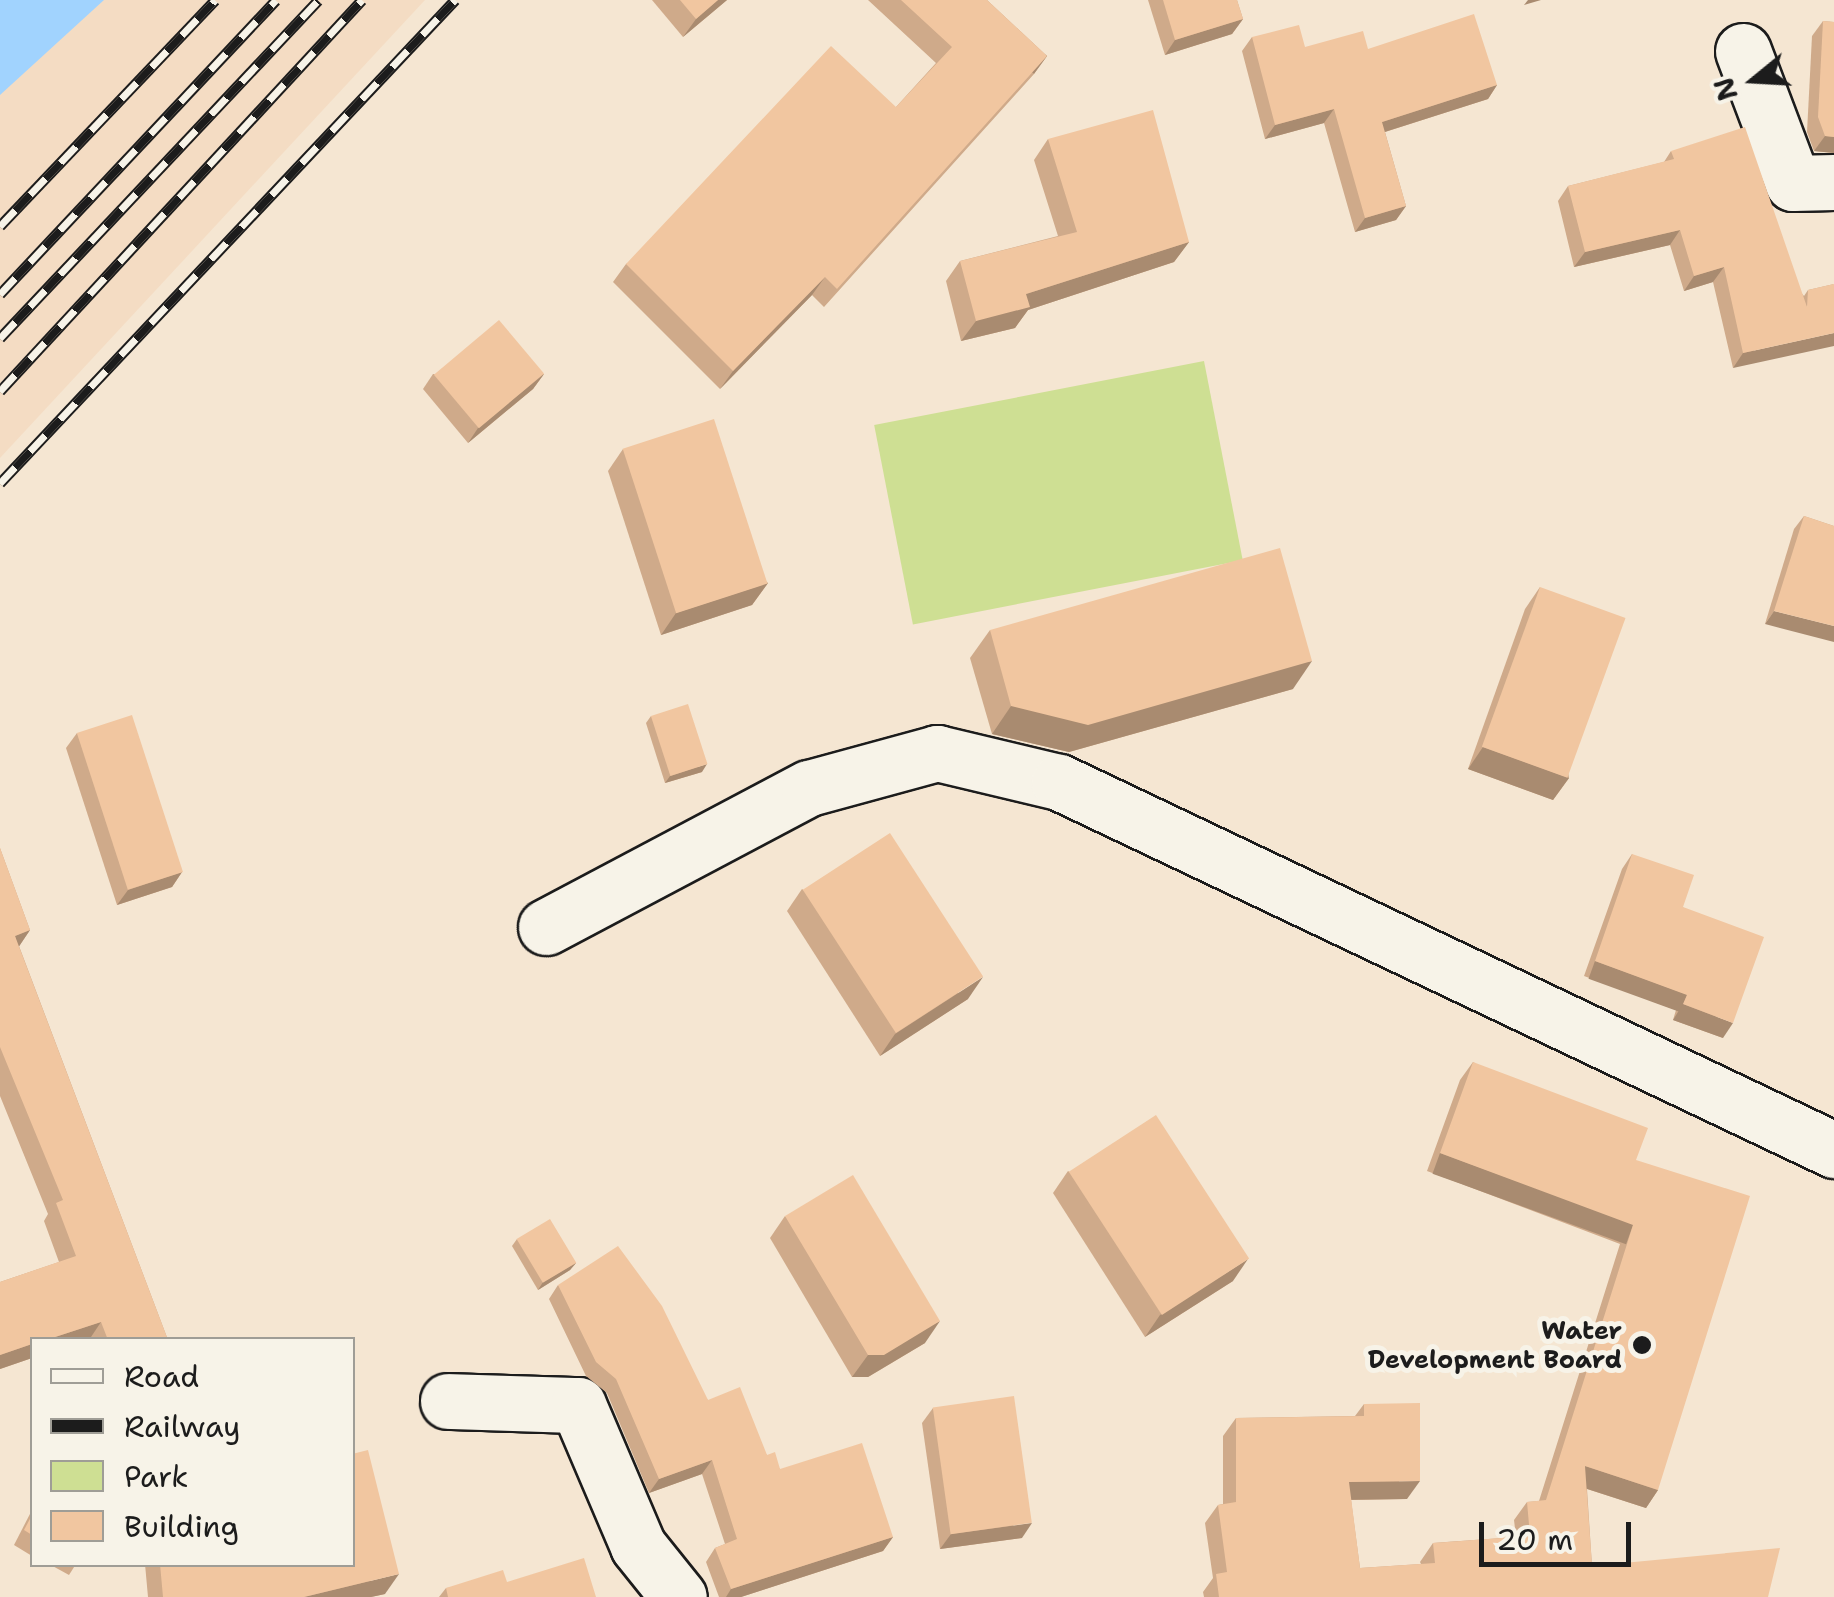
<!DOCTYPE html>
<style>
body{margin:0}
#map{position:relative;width:1834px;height:1597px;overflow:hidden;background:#f5e6d2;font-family:"Shantell Sans",sans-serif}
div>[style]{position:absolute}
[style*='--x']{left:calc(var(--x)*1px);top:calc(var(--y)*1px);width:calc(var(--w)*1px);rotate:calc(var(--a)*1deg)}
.built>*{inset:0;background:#f4dcc3}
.green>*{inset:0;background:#cedf93;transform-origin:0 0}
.water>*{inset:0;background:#a1d3fe}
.roads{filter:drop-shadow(2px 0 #1c1c1c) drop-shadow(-2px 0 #1c1c1c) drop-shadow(0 2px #1c1c1c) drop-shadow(0 -2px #1c1c1c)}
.street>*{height:55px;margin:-27.5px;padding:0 27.5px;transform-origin:27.5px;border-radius:27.5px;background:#f7f3e8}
.rail>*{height:11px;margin-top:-5.5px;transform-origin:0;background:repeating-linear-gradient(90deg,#f7f3e8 0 22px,#1c1c1c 0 44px);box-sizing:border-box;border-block:2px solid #1c1c1c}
.wall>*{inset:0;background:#cfaa8a}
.shaded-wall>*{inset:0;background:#a98b70;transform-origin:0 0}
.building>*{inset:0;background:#f1c6a0;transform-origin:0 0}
.dots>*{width:28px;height:28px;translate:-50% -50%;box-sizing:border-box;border:5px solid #f7f3e8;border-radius:50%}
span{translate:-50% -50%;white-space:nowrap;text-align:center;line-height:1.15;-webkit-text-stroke:10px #f7f3e8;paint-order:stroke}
.poi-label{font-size:25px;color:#1c1c1c;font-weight:700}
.right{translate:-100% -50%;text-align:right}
.legend{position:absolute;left:30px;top:1337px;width:325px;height:230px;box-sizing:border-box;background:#f7f3e8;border:2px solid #9f9d96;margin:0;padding:12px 18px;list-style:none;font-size:30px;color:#1c1c1c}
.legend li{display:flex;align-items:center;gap:20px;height:50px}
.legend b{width:50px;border:2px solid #9f9d96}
.north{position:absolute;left:1704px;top:30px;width:100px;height:100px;-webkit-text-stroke:8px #f7f3e8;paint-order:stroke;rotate:252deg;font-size:28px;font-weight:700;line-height:40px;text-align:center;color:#1c1c1c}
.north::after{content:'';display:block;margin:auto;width:35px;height:45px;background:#1c1c1c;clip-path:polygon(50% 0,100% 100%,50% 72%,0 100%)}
.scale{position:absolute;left:1479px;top:1522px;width:152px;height:45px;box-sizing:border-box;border:5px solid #1c1c1c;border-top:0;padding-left:12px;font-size:30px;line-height:35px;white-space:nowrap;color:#1c1c1c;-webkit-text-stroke:8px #f7f3e8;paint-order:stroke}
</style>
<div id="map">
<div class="built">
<div style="clip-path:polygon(91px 0,425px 0,0 458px,0 92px)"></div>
</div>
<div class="green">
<div style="left:1204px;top:361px;width:203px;height:336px;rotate:79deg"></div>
</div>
<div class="water">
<div style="clip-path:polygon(0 0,104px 0,0 95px)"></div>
</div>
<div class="roads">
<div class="street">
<div style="--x:1743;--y:51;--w:141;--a:69.3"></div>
<div style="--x:1793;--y:183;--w:41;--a:-1.4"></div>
<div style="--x:546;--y:927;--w:297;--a:-27.9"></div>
<div style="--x:809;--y:788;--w:133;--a:-15.3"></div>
<div style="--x:937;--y:753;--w:125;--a:13.4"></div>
<div style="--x:1059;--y:782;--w:858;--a:25.4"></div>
<div style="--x:448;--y:1401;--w:130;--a:1.8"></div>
<div style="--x:578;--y:1405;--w:153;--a:66.9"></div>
<div style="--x:638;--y:1546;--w:65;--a:51.2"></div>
</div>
</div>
<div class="rail">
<div style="--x:0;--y:226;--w:312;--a:-46.4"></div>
<div style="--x:0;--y:294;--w:403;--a:-46.8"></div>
<div style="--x:0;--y:338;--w:464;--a:-46.7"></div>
<div style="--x:0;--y:391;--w:533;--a:-47.21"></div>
<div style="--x:0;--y:483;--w:664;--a:-46.71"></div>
</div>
<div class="wall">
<div style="clip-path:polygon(652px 0,727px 0,683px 37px)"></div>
<div style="clip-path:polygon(868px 0,987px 0,1047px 56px,1034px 74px,824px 307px,812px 295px,720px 389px,613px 282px,626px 264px,896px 107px,936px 63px)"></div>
<div style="clip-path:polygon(1148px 0,1237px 0,1243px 19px,1232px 34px,1165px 55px)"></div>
<div style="clip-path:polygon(1823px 21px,1834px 22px,1834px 153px,1814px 151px,1807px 132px,1812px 36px)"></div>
<div style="clip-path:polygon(1252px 37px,1305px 47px,1368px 49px,1497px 85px,1488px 99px,1385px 132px,1406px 206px,1396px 220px,1355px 232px,1324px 123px,1265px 139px,1242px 51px)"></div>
<div style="clip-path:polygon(1048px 139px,1189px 242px,1174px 262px,1028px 310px,1015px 328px,961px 341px,946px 281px,960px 261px,1058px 236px,1034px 160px)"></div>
<div style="clip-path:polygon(1671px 151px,1804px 296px,1808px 290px,1834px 284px,1733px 368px,1713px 282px,1684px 291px,1670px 245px,1574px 267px,1558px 201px,1568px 186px,1664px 162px)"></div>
<div style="clip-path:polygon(433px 374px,544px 374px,533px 389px,468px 443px,423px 389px)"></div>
<div style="clip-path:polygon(623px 449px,768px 583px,752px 605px,661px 635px,608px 471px)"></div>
<div style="clip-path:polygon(1804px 516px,1834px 526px,1765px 624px,1794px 529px)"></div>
<div style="clip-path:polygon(1540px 587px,1569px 778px,1553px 800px,1468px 769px,1525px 609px)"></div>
<div style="clip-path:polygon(990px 630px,1293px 689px,1069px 752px,992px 734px,970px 658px)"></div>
<div style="clip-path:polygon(651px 716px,702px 772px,665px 783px,646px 723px)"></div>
<div style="clip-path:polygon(77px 733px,182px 872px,172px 887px,117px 905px,66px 748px)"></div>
<div style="clip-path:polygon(0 848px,30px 930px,19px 946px,168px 1340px,32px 1340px,32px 1358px,0 1369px,0 1282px,59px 1262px,44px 1221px,48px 1214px,0 1096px)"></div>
<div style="clip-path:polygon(1632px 854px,1683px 907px,1723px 1038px,1673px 1020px,1676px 1010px,1584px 976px,1622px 869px)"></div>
<div style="clip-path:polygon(802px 889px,968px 999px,880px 1056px,787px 911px)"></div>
<div style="clip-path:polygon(1473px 1062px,1636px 1160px,1658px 1490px,1646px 1508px,1587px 1489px,1592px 1566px,1768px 1597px,1204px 1597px,1203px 1592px,1213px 1578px,1205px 1523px,1218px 1505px,1223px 1504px,1223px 1436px,1236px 1418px,1355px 1416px,1364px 1404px,1407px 1499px,1351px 1500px,1360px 1568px,1421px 1564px,1420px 1562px,1433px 1543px,1516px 1537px,1514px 1520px,1527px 1502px,1539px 1501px,1620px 1244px,1427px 1171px,1460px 1080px)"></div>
<div style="clip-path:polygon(1068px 1171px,1233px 1281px,1145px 1337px,1053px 1193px)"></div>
<div style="clip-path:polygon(785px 1216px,925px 1343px,868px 1377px,852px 1377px,770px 1238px)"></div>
<div style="clip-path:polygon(517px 1239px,576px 1263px,570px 1270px,538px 1290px,512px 1246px)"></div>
<div style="clip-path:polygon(558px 1285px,708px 1400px,767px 1455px,780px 1469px,893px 1537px,883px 1551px,741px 1597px,719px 1597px,706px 1562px,715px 1548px,725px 1544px,702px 1474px,649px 1493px,607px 1393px,586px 1376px,549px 1299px)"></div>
<div style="clip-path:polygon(933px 1408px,1022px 1538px,940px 1549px,922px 1423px)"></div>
<div style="clip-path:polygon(32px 1510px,32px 1556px,14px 1545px)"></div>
<div style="clip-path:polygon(49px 1564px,76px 1564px,69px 1575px)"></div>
<div style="clip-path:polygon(145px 1564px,352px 1564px,385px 1594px,371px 1597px,148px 1597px)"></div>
<div style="clip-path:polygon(507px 1582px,596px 1597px,439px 1597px,446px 1588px)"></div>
</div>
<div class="shaded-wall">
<div style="clip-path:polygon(718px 0,727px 0,683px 37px,696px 19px)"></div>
<div style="clip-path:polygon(1528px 0,1541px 0,1524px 5px)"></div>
<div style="clip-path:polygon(1243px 19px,1232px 34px,1165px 55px,1175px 40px)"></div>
<div style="left:1047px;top:56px;width:22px;height:314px;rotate:126deg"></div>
<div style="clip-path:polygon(1497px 85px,1488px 99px,1372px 136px,1382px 122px)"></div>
<div style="clip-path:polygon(1334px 109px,1324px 123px,1265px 139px,1275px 125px)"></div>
<div style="clip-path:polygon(1825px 136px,1834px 137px,1834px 153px,1814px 151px)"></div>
<div style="clip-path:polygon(1406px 206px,1396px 220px,1355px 232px,1365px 218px)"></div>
<div style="clip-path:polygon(1680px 230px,1670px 245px,1574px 267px,1585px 252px)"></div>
<div style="clip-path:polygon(1189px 242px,1174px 262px,1028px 310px,1015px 328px,961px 341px,976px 321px,1026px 294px)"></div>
<div style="clip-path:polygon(1724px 267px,1713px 282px,1684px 291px,1694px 276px)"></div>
<div style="clip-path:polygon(825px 277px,812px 295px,720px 389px,733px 371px)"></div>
<div style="clip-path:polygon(1834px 333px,1834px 346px,1733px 368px,1743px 353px)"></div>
<div style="clip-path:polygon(544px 374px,533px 389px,468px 443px,478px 428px)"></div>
<div style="clip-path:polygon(768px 583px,752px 605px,661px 635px,676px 613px)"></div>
<div style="clip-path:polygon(1774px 611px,1834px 626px,1834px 642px,1765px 624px)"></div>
<div style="clip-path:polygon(1312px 661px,1293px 689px,1069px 752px,992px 734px,1011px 706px)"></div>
<div style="clip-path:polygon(1483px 747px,1569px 778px,1553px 800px,1468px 769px)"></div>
<div style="clip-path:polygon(707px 764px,702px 772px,665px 783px,670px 776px)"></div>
<div style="clip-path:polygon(182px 872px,172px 887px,117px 905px,128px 890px)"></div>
<div style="clip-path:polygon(30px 930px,18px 948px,15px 936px)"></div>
<div style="left:1595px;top:961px;width:98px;height:19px;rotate:20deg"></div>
<div style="clip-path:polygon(983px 977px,968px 999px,880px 1056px,895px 1034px)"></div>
<div style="clip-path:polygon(1683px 1004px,1733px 1023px,1723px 1038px,1673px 1020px)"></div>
<div style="left:1440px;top:1153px;width:206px;height:22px;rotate:20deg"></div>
<div style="clip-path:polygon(1248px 1259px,1233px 1281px,1145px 1337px,1160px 1315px)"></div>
<div style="clip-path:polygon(576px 1263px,570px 1270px,538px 1290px,543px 1282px)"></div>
<div style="clip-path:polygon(940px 1321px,925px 1343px,868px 1377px,852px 1377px,868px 1355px)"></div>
<div style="clip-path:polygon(101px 1322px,89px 1340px,46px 1340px)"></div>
<div style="clip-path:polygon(32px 1344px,32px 1358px,0 1369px,0 1355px)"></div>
<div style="clip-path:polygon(712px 1460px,702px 1474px,649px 1493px,659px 1479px)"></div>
<div style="clip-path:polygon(1585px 1466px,1658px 1490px,1646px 1508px,1572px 1484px)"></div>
<div style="clip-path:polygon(1420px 1481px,1407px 1499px,1336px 1500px,1349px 1482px)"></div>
<div style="clip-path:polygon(1032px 1523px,1022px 1538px,940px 1549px,951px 1534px)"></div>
<div style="clip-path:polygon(893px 1537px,883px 1551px,741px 1597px,726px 1597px,731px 1589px)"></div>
<div style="clip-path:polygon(399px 1574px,385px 1594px,371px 1597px,304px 1597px)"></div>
</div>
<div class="building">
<div style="clip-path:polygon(680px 0,718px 0,696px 19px)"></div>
<div style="clip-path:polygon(901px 0,987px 0,1047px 56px,837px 289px,825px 277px,733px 371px,626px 264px,831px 46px,896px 107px,952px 47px)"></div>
<div style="clip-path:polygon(1163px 0,1237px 0,1243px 19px,1175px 40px)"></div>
<div style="clip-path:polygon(1474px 14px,1497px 85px,1382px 122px,1406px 206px,1365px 218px,1334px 109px,1275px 125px,1252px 37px,1299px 25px,1305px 47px,1363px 31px,1368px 49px)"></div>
<div style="clip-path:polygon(1823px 21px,1834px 22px,1834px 137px,1825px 136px,1818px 117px)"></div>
<div style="clip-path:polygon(1153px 110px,1189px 242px,1026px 294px,1030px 307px,976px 321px,960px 261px,1077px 232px,1048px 139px)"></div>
<div style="clip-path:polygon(1745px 127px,1807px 307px,1808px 290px,1834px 284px,1834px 333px,1743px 353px,1724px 267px,1694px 276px,1680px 230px,1585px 252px,1568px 186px,1674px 159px,1671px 151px)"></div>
<div style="left:499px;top:320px;width:70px;height:85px;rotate:50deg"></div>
<div style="left:714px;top:419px;width:173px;height:96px;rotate:72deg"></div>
<div style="clip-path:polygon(1804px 516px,1834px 526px,1834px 626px,1774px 611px)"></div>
<div style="clip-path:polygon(1280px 548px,1312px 661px,1088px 725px,1011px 706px,990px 630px)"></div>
<div style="left:1540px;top:587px;width:91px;height:170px;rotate:20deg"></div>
<div style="left:688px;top:704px;width:63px;height:39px;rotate:72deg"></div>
<div style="left:132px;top:715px;width:165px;height:58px;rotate:72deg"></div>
<div style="left:890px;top:833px;width:171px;height:104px;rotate:57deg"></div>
<div style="clip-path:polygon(0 848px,30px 930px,15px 936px,168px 1340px,108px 1340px,101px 1322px,46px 1340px,32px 1340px,32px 1344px,0 1355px,0 1282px,76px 1256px,56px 1203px,63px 1200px,0 1047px)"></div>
<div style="clip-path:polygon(1632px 854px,1694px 875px,1683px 907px,1764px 937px,1733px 1023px,1683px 1004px,1687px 995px,1595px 961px)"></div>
<div style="clip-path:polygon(1473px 1062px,1648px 1128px,1636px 1160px,1750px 1196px,1658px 1490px,1585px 1466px,1592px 1566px,1780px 1548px,1768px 1597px,1219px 1597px,1216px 1574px,1227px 1572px,1218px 1505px,1236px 1502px,1236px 1418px,1364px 1416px,1364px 1404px,1420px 1403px,1420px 1481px,1349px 1482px,1360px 1568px,1435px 1563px,1433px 1543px,1530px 1536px,1527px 1502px,1546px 1500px,1633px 1225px,1440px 1153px)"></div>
<div style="left:1156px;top:1115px;width:171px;height:104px;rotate:57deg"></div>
<div style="clip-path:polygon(853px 1175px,940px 1321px,884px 1355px,868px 1355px,785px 1216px)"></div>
<div style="left:550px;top:1219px;width:51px;height:39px;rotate:59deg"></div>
<div style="clip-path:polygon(618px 1246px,662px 1306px,708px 1400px,740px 1387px,767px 1455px,775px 1452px,780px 1469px,862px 1443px,893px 1537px,731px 1589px,715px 1548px,737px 1539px,712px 1460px,659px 1479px,616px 1379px,596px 1362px,558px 1285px)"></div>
<div style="left:1014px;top:1396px;width:128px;height:82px;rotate:82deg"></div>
<div style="clip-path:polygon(368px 1450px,399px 1574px,304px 1597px,163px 1597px,160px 1564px,352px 1564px,352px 1454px)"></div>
<div style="clip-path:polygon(32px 1515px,32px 1535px,24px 1530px)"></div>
<div style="clip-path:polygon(584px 1558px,596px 1597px,448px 1597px,446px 1588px,503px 1570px,507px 1582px)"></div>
</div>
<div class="dots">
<div style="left:1642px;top:1345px;background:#1c1c1c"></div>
</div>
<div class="poi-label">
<span class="right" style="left:1622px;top:1345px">Water<br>Development Board</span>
</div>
<ul class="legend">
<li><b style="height:12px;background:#f7f3e8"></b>Road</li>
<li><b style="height:12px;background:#1c1c1c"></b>Railway</li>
<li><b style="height:28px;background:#cedf93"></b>Park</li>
<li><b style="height:28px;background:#f1c6a0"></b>Building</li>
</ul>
<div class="north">N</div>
<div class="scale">20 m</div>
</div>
